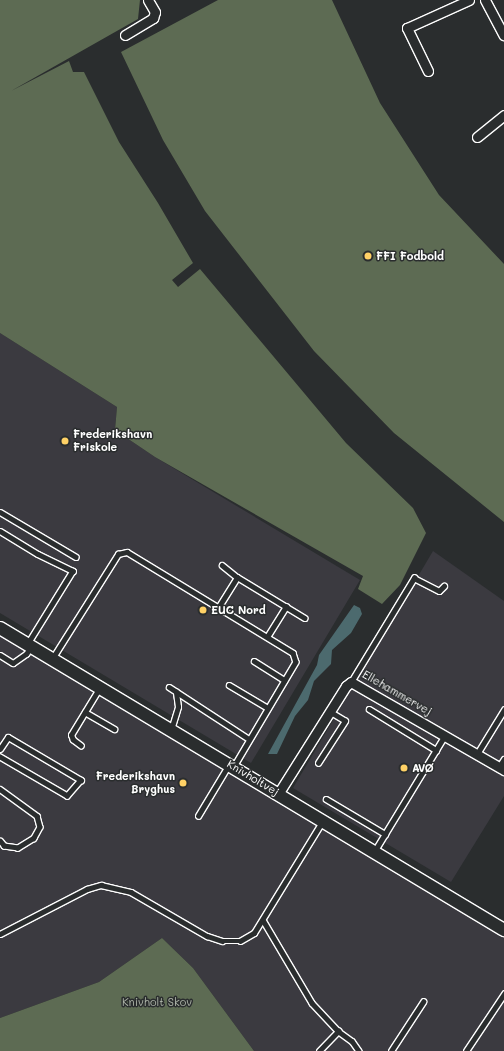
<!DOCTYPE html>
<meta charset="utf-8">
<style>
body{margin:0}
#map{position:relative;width:504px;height:1051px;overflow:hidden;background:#2a2d2e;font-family:Mali,sans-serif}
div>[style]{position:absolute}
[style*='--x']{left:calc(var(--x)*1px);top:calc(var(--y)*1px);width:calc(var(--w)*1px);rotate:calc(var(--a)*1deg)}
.built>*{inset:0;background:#3b3a40}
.green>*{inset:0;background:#5d6b53}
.water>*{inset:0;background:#4c6a6e}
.roads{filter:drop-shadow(1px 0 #fff) drop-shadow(-1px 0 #fff) drop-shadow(0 1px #fff) drop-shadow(0 -1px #fff)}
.lane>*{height:4.5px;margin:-2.25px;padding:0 2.25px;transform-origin:2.25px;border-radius:2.25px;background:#2a2d2e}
.street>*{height:9px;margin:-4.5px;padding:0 4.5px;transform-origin:4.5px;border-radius:4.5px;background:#2a2d2e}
.secondary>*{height:12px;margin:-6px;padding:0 6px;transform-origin:6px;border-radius:6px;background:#2a2d2e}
.dots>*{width:11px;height:11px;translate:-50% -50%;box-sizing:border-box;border:2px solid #2a2d2e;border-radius:50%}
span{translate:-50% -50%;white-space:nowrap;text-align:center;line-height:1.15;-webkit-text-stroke:3px #2a2d2e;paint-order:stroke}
.poi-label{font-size:11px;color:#fff;font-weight:700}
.left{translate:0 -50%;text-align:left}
.right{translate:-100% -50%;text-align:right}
.street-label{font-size:11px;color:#fff}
.park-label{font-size:11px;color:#aeb5a9}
</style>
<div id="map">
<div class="built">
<div style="clip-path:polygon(0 333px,117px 407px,115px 430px,155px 457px,360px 580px,251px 763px,0 613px)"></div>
<div style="clip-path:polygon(433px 551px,504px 601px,504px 796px,451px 882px,293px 788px)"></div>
<div style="clip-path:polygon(0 636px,504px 938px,504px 1051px,254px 1051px,193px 968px,162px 938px,99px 982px,0 1018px)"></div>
</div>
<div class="green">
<div style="clip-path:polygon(0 0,140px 0,138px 19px,11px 91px,69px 61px,73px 72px,84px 72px,119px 142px,158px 203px,193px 263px,172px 280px,178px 287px,200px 269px,346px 443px,413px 508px,426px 533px,400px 585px,382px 604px,358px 589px,363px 576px,155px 457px,115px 430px,117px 407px,0 333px)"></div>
<div style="clip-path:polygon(218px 0,332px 0,380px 103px,439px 195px,504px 264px,504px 522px,394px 433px,314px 351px,205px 211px,163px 140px,121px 52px)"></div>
<div style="clip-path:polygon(162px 938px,193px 968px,254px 1051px,0 1051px,0 1018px,99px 982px)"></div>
</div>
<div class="water">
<div style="clip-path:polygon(354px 605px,360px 608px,362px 614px,351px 633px,332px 650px,331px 664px,314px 681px,308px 700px,295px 716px,277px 754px,268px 754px,317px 665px,319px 655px)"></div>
</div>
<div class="roads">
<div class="lane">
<div style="--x:0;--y:512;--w:88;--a:30.6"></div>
<div style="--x:0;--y:531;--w:44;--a:31.2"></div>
<div style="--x:38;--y:554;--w:39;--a:26"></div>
<div style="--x:73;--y:571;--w:86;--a:121.7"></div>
<div style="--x:222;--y:565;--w:19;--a:39"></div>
<div style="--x:237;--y:577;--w:79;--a:31.1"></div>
<div style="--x:218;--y:608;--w:36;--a:-58"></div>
<div style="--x:267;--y:637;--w:36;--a:-58"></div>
<div style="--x:0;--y:655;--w:15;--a:32"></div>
<div style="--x:13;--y:663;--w:16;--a:-35"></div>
<div style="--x:26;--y:654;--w:9;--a:-54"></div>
<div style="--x:52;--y:659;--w:124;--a:-57.8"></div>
<div style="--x:118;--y:554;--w:9;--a:-13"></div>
<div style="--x:127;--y:552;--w:194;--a:31.3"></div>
<div style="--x:293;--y:653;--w:9;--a:72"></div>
<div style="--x:296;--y:662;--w:122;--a:120.6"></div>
<div style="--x:254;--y:661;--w:36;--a:32"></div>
<div style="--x:351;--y:682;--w:122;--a:-58.8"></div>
<div style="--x:414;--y:578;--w:28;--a:27"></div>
<div style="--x:439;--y:591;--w:7;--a:-45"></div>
<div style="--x:229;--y:685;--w:45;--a:30.5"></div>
<div style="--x:169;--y:687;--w:95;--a:33"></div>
<div style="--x:369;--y:709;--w:79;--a:31.5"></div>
<div style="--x:85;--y:712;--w:34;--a:30"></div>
<div style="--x:171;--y:730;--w:24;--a:-73"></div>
<div style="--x:178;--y:707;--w:15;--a:-98"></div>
<div style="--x:81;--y:746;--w:10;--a:-143"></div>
<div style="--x:73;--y:740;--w:5;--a:-112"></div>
<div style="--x:71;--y:735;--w:54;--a:-58.7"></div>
<div style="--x:0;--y:749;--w:14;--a:-56"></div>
<div style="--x:8;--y:737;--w:85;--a:30.5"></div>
<div style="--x:81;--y:780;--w:21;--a:131"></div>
<div style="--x:67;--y:796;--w:78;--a:-149.8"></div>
<div style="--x:477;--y:754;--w:52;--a:-58.5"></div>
<div style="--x:318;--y:763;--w:50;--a:-57.3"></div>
<div style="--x:345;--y:721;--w:17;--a:-149"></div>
<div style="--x:499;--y:767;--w:9;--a:-58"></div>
<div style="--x:0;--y:789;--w:46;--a:36.1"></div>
<div style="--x:37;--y:816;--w:11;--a:75"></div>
<div style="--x:40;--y:827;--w:13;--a:119"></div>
<div style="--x:34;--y:838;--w:19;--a:148"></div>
<div style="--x:18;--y:848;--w:14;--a:-172"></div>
<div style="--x:4;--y:846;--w:6;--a:-129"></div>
<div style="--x:326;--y:799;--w:69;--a:30.7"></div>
<div style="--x:198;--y:816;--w:58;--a:-59"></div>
<div style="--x:374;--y:852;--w:137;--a:-58.7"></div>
<div style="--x:263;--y:920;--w:96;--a:59.4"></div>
<div style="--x:312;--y:1003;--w:38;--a:47"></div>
<div style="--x:338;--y:1031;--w:17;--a:36"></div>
<div style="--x:352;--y:1041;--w:12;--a:55"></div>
<div style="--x:0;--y:934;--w:98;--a:-27.3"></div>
<div style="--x:87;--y:889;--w:15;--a:-16"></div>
<div style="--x:101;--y:885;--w:31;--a:13"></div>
<div style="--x:131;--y:892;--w:88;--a:30.1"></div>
<div style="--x:207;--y:936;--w:16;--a:18"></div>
<div style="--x:222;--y:941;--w:18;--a:0"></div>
<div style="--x:240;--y:941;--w:16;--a:-30"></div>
<div style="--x:254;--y:933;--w:130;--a:-58.5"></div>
<div style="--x:319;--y:1051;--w:28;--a:-46"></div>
<div style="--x:391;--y:1051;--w:59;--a:-56.9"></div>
<div style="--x:466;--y:1051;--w:69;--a:-56.3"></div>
</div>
<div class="street">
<div style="--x:485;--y:0;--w:40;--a:62"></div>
<div style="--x:125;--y:35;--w:33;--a:-31"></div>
<div style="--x:153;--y:18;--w:6;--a:-72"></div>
<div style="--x:155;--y:12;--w:14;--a:-120"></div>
<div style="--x:428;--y:71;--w:48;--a:-116"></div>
<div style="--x:407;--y:28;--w:68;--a:-24.3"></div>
<div style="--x:477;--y:137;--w:35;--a:-39"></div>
<div style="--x:278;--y:794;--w:128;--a:-57.8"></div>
<div style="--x:346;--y:686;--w:6;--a:-39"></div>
<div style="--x:351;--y:682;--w:177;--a:29.9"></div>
</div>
<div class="secondary">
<div style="--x:0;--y:628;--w:588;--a:30.93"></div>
</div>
</div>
<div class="dots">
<div style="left:368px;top:256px;background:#ffd166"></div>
<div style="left:65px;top:441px;background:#ffd166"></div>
<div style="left:203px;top:610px;background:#ffd166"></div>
<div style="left:404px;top:768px;background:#ffd166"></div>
<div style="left:183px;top:783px;background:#ffd166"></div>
</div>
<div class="poi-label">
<span class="left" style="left:376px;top:256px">FFI Fodbold</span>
<span class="left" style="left:73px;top:441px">Frederikshavn<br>Friskole</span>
<span class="left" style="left:211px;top:610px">EUC Nord</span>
<span class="left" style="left:412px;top:768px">AVØ</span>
<span class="right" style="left:175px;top:783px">Frederikshavn<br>Bryghus</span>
</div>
<div class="street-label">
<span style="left:397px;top:693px;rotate:30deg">Ellehammervej</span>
<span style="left:253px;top:778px;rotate:31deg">Knivholtvej</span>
</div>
<div class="park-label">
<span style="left:157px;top:1002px">Knivholt Skov</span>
</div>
</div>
